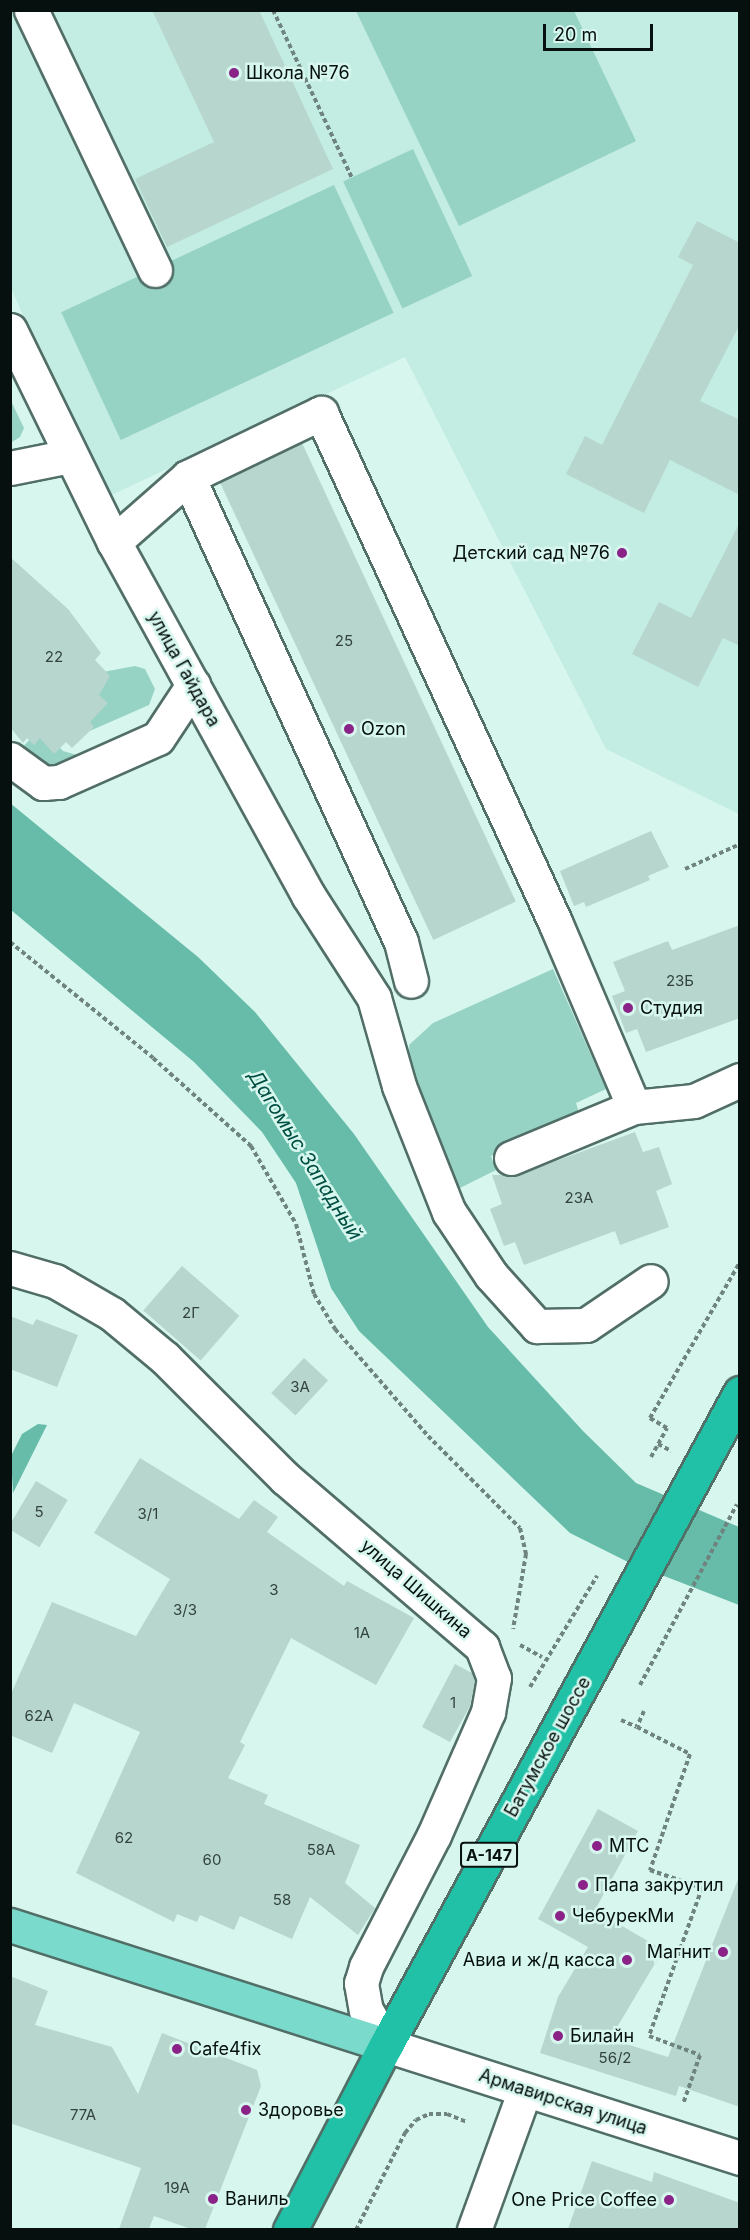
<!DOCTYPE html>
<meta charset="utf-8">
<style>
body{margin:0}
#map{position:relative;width:750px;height:2240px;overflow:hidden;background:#d6f6ee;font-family:Inter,sans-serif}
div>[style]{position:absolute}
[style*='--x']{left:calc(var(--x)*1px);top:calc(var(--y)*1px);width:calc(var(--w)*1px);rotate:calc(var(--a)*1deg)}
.built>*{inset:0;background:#c3ece2}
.green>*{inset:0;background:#96d3c5;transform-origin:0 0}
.water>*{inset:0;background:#66bba9}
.building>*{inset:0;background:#b7d6ce;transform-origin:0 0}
.path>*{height:4px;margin-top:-2px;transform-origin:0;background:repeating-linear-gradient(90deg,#6f847f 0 4.5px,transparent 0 7.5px)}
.roads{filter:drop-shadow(2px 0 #516e67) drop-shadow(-2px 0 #516e67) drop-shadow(0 2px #516e67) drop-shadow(0 -2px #516e67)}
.minor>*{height:33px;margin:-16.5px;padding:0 16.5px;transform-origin:16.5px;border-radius:16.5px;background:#fff}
.major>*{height:33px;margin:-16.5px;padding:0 16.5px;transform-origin:16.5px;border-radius:16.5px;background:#7adacb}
.highway>*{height:33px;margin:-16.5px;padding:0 16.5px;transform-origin:16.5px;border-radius:16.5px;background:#21c1a8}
.dots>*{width:16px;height:16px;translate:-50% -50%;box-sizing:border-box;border:3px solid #d6f6ee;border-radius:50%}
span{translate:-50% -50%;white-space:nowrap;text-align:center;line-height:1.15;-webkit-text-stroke:5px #d6f6ee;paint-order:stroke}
.number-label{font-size:15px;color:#32423e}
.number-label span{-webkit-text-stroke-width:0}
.shield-label span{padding:2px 4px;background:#d6f6ee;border:2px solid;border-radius:4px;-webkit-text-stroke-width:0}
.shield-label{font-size:16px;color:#06100e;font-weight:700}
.poi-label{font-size:18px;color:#06100e}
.left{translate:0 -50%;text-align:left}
.right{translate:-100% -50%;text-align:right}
.street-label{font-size:18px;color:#06100e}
.water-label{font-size:20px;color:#004e42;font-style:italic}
.frame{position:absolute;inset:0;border:12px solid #06100e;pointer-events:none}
.scale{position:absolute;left:543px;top:24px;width:110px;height:27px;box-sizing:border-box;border:3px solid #06100e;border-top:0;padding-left:8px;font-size:18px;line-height:21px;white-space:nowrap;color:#06100e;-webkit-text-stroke:4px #d6f6ee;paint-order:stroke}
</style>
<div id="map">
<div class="built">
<div style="clip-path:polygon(10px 11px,739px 11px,739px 814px,606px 749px,405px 357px,103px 499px,11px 288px)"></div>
</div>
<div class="green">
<div style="clip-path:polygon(356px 11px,574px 11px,636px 141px,459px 226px)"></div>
<div style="left:413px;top:149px;width:140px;height:77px;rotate:65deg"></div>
<div style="left:334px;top:185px;width:141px;height:301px;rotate:65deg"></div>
<div style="clip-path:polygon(11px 401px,24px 428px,20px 437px,12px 442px)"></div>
<div style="clip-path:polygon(135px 666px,145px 669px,155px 689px,149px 705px,85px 733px,76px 677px)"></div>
<div style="clip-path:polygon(41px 727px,63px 751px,84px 757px,56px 773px,22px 748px)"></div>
<div style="clip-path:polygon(553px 969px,606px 1089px,576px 1103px,580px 1116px,491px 1156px,496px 1170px,452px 1192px,411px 1099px,409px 1045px,433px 1023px)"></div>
</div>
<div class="water">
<div style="clip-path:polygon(10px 803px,198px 957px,255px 1012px,354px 1134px,488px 1327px,583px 1431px,636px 1483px,739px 1527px,739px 1605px,628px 1562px,570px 1533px,359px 1331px,331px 1288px,296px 1183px,262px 1132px,194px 1062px,11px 910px)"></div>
<div style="clip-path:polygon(38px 1424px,47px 1425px,13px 1493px,11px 1456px,22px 1434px)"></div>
</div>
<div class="building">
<div style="clip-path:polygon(152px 10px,259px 10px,333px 169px,167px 247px,135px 179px,214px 142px)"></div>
<div style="clip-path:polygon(697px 221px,740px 243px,740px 324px,700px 401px,740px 420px,740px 495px,670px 460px,644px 513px,566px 474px,585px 436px,602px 445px,693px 265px,678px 257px)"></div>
<div style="left:302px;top:443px;width:506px;height:91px;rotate:65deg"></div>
<div style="clip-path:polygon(740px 522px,740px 646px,723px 638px,698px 687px,632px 654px,659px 602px,691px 618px)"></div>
<div style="clip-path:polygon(10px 557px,68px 609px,101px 653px,95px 660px,110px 676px,99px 695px,108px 703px,90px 722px,94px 727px,72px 748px,66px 742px,54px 754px,40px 738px,34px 745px,27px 738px,23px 743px,10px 727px)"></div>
<div style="clip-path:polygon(651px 831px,669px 867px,648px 876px,650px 880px,586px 907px,584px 902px,574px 906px,560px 871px)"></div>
<div style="clip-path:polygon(740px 925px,740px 1018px,646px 1052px,637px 1029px,626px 1033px,612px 996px,625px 991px,613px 962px,668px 941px,672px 950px)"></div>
<div style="clip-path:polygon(635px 1132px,643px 1152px,659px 1147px,672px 1184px,656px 1191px,669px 1227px,620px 1245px,615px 1231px,524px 1265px,515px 1242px,504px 1246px,490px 1209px,502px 1204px,492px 1175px,518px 1175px)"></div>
<div style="left:182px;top:1266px;width:76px;height:59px;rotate:41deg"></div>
<div style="clip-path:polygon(10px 1316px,33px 1325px,36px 1319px,78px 1335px,57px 1387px,10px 1369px)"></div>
<div style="left:304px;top:1358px;width:33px;height:48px;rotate:43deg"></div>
<div style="clip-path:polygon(140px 1458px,239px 1519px,254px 1500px,278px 1517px,267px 1532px,344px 1586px,347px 1581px,414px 1618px,376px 1685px,291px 1638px,240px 1742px,245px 1745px,228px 1778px,268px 1795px,264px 1804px,360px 1845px,345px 1883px,375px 1908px,358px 1935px,310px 1897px,292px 1939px,240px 1916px,234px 1930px,200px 1915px,197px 1922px,177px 1914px,174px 1922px,76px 1873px,140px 1732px,74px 1703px,52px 1753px,10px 1735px,10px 1696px,52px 1602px,136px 1636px,170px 1579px,94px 1533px)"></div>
<div style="left:36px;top:1481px;width:37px;height:55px;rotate:31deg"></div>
<div style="clip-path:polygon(455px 1664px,472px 1673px,475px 1680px,470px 1706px,450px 1742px,422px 1727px)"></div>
<div style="clip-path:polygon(598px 1809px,638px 1831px,595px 1910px,663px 1950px,610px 2039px,668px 2057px,740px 1874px,740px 2107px,679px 2086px,676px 2096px,540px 2053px,558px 1997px,588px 1947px,538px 1919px)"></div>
<div style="clip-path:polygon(10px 1976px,48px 1991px,35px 2025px,112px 2047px,138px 2094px,162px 2033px,257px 2070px,261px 2086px,205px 2229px,191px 2229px,154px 2216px,149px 2229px,119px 2229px,141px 2168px,10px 2123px)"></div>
<div style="clip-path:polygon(592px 2161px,652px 2182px,654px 2172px,740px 2203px,740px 2229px,568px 2229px)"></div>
</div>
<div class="path">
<div style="--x:273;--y:10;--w:186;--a:64.8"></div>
<div style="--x:685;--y:869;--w:60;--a:-24.4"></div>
<div style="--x:10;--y:942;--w:184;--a:39"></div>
<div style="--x:153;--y:1058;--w:132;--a:41.9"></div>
<div style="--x:251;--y:1146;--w:90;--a:60"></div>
<div style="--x:296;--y:1224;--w:72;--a:75.6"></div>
<div style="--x:314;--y:1294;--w:41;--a:59"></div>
<div style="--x:335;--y:1329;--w:142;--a:49"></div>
<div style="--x:428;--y:1436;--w:130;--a:45"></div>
<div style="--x:520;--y:1528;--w:27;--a:77"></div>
<div style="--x:526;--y:1554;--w:76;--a:99.8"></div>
<div style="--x:658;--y:1444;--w:15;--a:28"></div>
<div style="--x:651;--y:1457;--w:33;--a:-61"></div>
<div style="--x:667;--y:1428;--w:20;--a:-150"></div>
<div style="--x:650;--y:1418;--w:180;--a:-60"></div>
<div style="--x:520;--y:1645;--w:25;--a:29"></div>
<div style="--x:640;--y:1685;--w:205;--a:-61.8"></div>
<div style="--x:530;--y:1687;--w:130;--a:-58.9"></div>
<div style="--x:644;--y:1711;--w:17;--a:114"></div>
<div style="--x:637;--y:1727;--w:59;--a:27"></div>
<div style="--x:690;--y:1754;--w:123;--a:109"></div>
<div style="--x:650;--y:1870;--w:55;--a:19.1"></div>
<div style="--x:702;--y:1888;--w:157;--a:109.7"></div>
<div style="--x:649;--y:2036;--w:54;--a:20.4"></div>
<div style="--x:700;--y:2055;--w:52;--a:109.1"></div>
<div style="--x:621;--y:1720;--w:17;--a:24"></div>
<div style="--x:356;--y:2230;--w:109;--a:-63.2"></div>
<div style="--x:405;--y:2133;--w:17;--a:-50"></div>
<div style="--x:416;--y:2120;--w:14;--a:-25"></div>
<div style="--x:429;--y:2114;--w:18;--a:0"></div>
<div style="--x:447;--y:2114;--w:22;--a:22"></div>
</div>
<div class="roads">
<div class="minor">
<div style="--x:31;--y:10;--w:288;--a:64.5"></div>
<div style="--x:10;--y:330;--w:236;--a:63.9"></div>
<div style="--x:114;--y:542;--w:403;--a:61.2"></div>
<div style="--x:308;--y:895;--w:122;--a:57.3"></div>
<div style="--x:374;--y:998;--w:91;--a:74.1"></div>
<div style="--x:399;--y:1086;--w:136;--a:68.4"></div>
<div style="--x:449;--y:1212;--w:76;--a:56.3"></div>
<div style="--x:491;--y:1275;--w:69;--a:48"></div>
<div style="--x:537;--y:1326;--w:49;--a:-1.2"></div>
<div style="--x:586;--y:1325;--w:78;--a:-34.1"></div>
<div style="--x:10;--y:468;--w:61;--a:-11.3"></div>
<div style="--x:188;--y:477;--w:148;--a:-25.7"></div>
<div style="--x:321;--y:413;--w:560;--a:65.31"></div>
<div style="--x:555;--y:922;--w:201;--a:66.9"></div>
<div style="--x:634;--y:1107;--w:60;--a:-5.7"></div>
<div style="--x:694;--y:1101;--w:51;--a:-24.5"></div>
<div style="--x:114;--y:542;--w:98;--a:-41.3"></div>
<div style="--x:188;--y:477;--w:511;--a:65.39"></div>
<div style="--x:401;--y:942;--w:40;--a:75.6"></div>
<div style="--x:10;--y:759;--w:41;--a:36"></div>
<div style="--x:43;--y:783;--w:16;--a:-4"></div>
<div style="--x:59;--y:782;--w:108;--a:-24"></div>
<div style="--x:158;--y:738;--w:64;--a:-56.6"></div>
<div style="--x:511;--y:1158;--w:133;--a:-22.5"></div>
<div style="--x:10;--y:1268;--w:47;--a:16.1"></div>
<div style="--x:55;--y:1281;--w:66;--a:30.1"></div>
<div style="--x:112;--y:1314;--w:69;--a:39.7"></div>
<div style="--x:165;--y:1358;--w:170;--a:45"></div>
<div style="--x:285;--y:1478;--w:260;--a:40.6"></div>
<div style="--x:482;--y:1647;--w:33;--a:69"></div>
<div style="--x:494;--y:1678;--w:35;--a:100"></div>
<div style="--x:488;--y:1712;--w:134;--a:113.7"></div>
<div style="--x:434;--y:1835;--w:148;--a:117.3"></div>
<div style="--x:366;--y:1967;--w:17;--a:107"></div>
<div style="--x:361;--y:1983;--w:27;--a:80"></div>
<div style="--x:366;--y:2010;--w:40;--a:60.3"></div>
<div style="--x:386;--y:2045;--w:372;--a:17.7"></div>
<div style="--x:474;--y:2230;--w:149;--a:-70"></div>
</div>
<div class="major">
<div style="--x:10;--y:1925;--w:395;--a:17.7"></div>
</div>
<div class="highway">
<div style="--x:290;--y:2230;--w:208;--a:-62.6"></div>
<div style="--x:386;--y:2045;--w:742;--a:-61.5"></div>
</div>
</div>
<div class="dots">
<div style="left:234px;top:73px;background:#8a2288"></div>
<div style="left:622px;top:553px;background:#8a2288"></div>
<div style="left:349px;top:729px;background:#8a2288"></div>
<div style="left:628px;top:1008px;background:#8a2288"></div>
<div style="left:597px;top:1846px;background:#8a2288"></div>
<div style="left:583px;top:1885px;background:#8a2288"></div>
<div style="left:560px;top:1916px;background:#8a2288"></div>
<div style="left:723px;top:1952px;background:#8a2288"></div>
<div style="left:627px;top:1960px;background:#8a2288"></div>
<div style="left:558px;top:2036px;background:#8a2288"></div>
<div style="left:177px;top:2049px;background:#8a2288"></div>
<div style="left:246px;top:2110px;background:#8a2288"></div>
<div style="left:213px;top:2199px;background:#8a2288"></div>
<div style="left:669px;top:2200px;background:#8a2288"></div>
</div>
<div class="number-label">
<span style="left:344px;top:641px">25</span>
<span style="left:54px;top:657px">22</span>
<span style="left:680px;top:981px">23Б</span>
<span style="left:579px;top:1198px">23А</span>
<span style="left:191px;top:1313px">2Г</span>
<span style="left:300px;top:1387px">3А</span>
<span style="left:39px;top:1512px">5</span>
<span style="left:148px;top:1514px">3/1</span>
<span style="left:274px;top:1590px">3</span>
<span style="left:185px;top:1610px">3/3</span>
<span style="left:362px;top:1633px">1А</span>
<span style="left:453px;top:1703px">1</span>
<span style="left:39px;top:1716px">62А</span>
<span style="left:124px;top:1838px">62</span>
<span style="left:321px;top:1850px">58А</span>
<span style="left:212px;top:1860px">60</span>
<span style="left:282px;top:1900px">58</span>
<span style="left:615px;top:2058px">56/2</span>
<span style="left:83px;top:2115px">77А</span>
<span style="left:177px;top:2188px">19А</span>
</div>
<div class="shield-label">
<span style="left:489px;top:1855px">А-147</span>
</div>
<div class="poi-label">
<span class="left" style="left:246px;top:73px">Школа №76</span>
<span class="right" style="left:610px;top:553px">Детский сад №76</span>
<span class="left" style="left:361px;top:729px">Ozon</span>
<span class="left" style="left:640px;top:1008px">Студия</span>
<span class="left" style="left:609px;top:1846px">МТС</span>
<span class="left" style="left:595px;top:1885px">Папа закрутил</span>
<span class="left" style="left:572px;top:1916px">ЧебурекМи</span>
<span class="right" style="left:711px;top:1952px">Магнит</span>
<span class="right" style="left:615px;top:1960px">Авиа и ж/д касса</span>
<span class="left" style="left:570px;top:2036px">Билайн</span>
<span class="left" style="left:189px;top:2049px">Cafe4fix</span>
<span class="left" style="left:258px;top:2110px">Здоровье</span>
<span class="left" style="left:225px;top:2199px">Ваниль</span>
<span class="right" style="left:657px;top:2200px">One Price Coffee</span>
</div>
<div class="street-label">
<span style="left:184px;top:669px;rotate:61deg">улица Гайдара</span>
<span style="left:416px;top:1589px;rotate:41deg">улица Шишкина</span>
<span style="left:548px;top:1747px;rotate:-61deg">Батумское шоссе</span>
<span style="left:563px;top:2102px;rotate:18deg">Армавирская улица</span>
</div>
<div class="water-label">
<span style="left:305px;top:1155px;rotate:58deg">Дагомыс Западный</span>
</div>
<div class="frame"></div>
<div class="scale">20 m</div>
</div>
